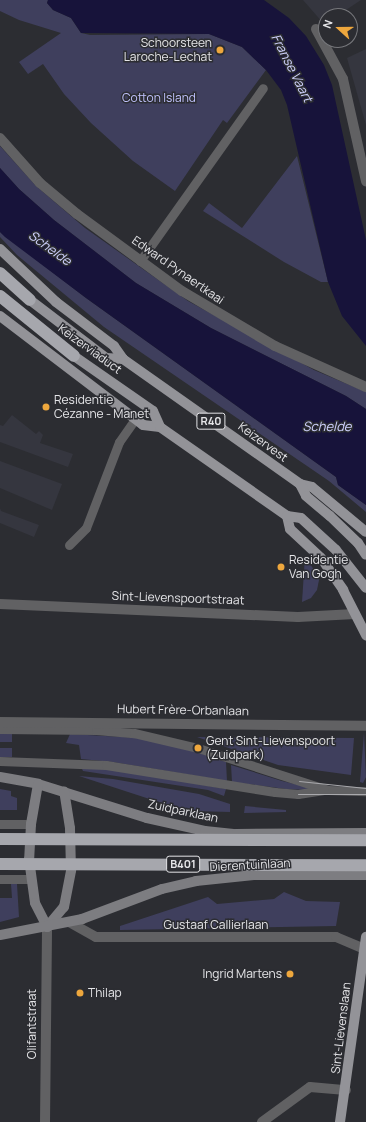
<!DOCTYPE html>
<html>
<head>
<meta charset="utf-8">
<style>
	body { margin:0 }
	#map { position:relative; width:366px; height:1122px; overflow:hidden; background:#2c2d32; font-family:Manrope,sans-serif }
	div>[style] { position:absolute }
	.built>* { inset:0; background:#35363f }
	.green>* { inset:0; background:#3f3f5d; transform-origin:0 0 }
	.water>* { inset:0; background:#17133a }
	.lane>* { height:9px; margin:-4.5px; padding:0 4.5px; transform-origin:4.5px; border-radius:4.5px; background:#616163 }
	.street>* { height:10px; margin:-5px; padding:0 5px; transform-origin:5px; border-radius:5px; background:#616163 }
	.secondary>* { height:10px; margin:-5px; padding:0 5px; transform-origin:5px; border-radius:5px; background:#7d7d81 }
	.primary>* { height:10px; margin:-5px; padding:0 5px; transform-origin:5px; border-radius:5px; background:#939398 }
	.highway>* { height:12px; margin:-6px; padding:0 6px; transform-origin:6px; border-radius:6px; background:#a6a7ad }
	.tram>* { height:1px; margin:-0.5px; padding:0 0.5px; transform-origin:0.5px; border-radius:0.5px; background:#a9a9ad }
	.highway-bridge>* { height:12px; margin:-6px; padding:0 6px; transform-origin:6px; border-radius:6px; background:#a6a7ad }
	.dots>* { width:11px; height:11px; translate:-50% -50%; box-sizing:border-box; border:2px solid #2c2d32; border-radius:50% }
	span { translate:-50% -50%; white-space:nowrap; text-align:center; line-height:1.15; -webkit-text-stroke:3px #2c2d32; paint-order:stroke }
	.shield-label span { padding:1px 3px; background:#2c2d32; border:1px solid; border-radius:3px; -webkit-text-stroke-width:0 }
	.shield-label { font-size:11px; color:#e5e5e8; font-weight:700 }
	.poi-label { font-size:12px; color:#e5e5e8 }
	.right { translate:-100% -50%; text-align:right }
	.left { translate:0 -50%; text-align:left }
	.park-label { font-size:12px; color:#c0c2fd }
	.street-label { font-size:12px; color:#e5e5e8 }
	.water-label { font-size:13px; color:#cfd1fe; font-style:italic }
	.north { position:absolute; left:318px; top:8px; width:40px; height:40px; box-sizing:border-box; background:#2c2d32; border:1px solid #76777b; border-radius:50%; rotate:291deg; font-size:11px; font-weight:700; line-height:16px; text-align:center; color:#e5e5e8 }
	.north::after { content:''; display:block; margin:auto; width:14px; height:18px; background:#eea73d; clip-path:polygon(50% 0,100% 100%,50% 72%,0 100%) }
</style>
</head>
<body>
<div id="map">
	<div class="built">
		<div style="clip-path:polygon(303px 0,361px 0,337px 16px,326px 16px,324px 24px)"></div>
		<div style="clip-path:polygon(366px 49px,366px 125px,347px 58px)"></div>
		<div style="clip-path:polygon(12px 415px,36px 434px,39px 431px,43px 435px,40px 443px,73px 454px,68px 467px,0 442px,0 425px,3px 426px)"></div>
		<div style="clip-path:polygon(0 461px,62px 484px,52px 510px,0 488px)"></div>
		<div style="clip-path:polygon(0 508px,1px 511px,39px 525px,34px 537px,0 523px)"></div>
	</div>
	<div class="green">
		<div style="clip-path:polygon(0 0,48px 0,47px 3px,53px 10px,71px 18px,81px 33px,90px 35px,209px 34px,242px 47px,266px 70px,227px 123px,223px 120px,175px 191px,133px 161px,91px 123px,64px 94px,43px 64px,28px 74px,19px 62px,61px 33px,19px 20px,0 11px)"></div>
		<div style="clip-path:polygon(0 146px,36px 186px,85px 228px,188px 301px,314px 370px,366px 392px,366px 409px,346px 396px,211px 328px,136px 283px,54px 220px,19px 189px,0 168px)"></div>
		<div style="clip-path:polygon(297px 156px,328px 282px,321px 282px,284px 262px,203px 211px,209px 203px,242px 228px)"></div>
		<div style="clip-path:polygon(0 232px,86px 298px,336px 477px,338px 485px,366px 505px,366px 512px,329px 481px,104px 327px,17px 255px,0 237px)"></div>
		<div style="clip-path:polygon(305px 557px,317px 574px,319px 580px,317px 590px,311px 598px,302px 602px)"></div>
		<div style="left:0;top:733px;width:12px;height:9px"></div>
		<div style="clip-path:polygon(364px 733px,366px 777px,363px 783px,360px 782px)"></div>
		<div style="clip-path:polygon(70px 734px,140px 738px,193px 751px,226px 762px,227px 781px,113px 762px,81px 759px,79px 745px,66px 743px)"></div>
		<div style="clip-path:polygon(197px 737px,354px 738px,351px 775px,278px 765px)"></div>
		<div style="left:0;top:748px;width:12px;height:9px"></div>
		<div style="clip-path:polygon(231px 765px,282px 781px,311px 788px,310px 790px,286px 789px,232px 782px)"></div>
		<div style="clip-path:polygon(81px 767px,117px 770px,226px 789px,224px 796px,208px 790px,83px 771px)"></div>
		<div style="clip-path:polygon(79px 776px,113px 779px,199px 794px,230px 804px,230px 812px,192px 811px,171px 806px)"></div>
		<div style="clip-path:polygon(0 789px,11px 791px,11px 796px,17px 798px,17px 810px,0 810px)"></div>
		<div style="clip-path:polygon(245px 806px,286px 810px,286px 812px,244px 813px)"></div>
		<div style="clip-path:polygon(11px 884px,17px 884px,19px 917px,0 922px,0 898px,12px 898px)"></div>
		<div style="clip-path:polygon(284px 892px,306px 901px,340px 902px,336px 926px,120px 930px,120px 926px,208px 897px,217px 904px,274px 899px)"></div>
	</div>
	<div class="water">
		<div style="clip-path:polygon(48px 0,264px 0,289px 18px,306px 36px,324px 65px,332px 85px,366px 240px,366px 346px,342px 316px,328px 282px,287px 105px,281px 90px,266px 70px,242px 47px,209px 34px,81px 33px,71px 18px,53px 10px,47px 3px)"></div>
		<div style="clip-path:polygon(0 168px,19px 189px,54px 220px,136px 283px,211px 328px,346px 396px,366px 409px,366px 505px,338px 485px,336px 477px,86px 298px,5px 237px,0 232px)"></div>
	</div>
	<div class="lane">
		<div style="left:140px;top:261px;width:212px;rotate:-54.6deg"></div>
		<div style="left:69px;top:545px;width:24px;rotate:-45deg"></div>
		<div style="left:86px;top:528px;width:92px;rotate:-69deg"></div>
		<div style="left:119px;top:442px;width:28px;rotate:-55deg"></div>
		<div style="left:0;top:729px;width:96px;rotate:0.6deg"></div>
		<div style="left:96px;top:730px;width:38px;rotate:5deg"></div>
		<div style="left:134px;top:733px;width:66px;rotate:13.2deg"></div>
		<div style="left:198px;top:748px;width:137px;rotate:17.9deg"></div>
		<div style="left:328px;top:790px;width:38px;rotate:2deg"></div>
		<div style="left:0;top:761px;width:106px;rotate:2.2deg"></div>
		<div style="left:106px;top:765px;width:171px;rotate:9.1deg"></div>
		<div style="left:275px;top:792px;width:23px;rotate:5deg"></div>
		<div style="left:298px;top:794px;width:26px;rotate:-9deg"></div>
		<div style="left:0;top:824px;width:31px"></div>
		<div style="left:0;top:879px;width:31px"></div>
	</div>
	<div class="street">
		<div style="left:316px;top:29px;width:57px;rotate:61.6deg"></div>
		<div style="left:343px;top:79px;width:105px;rotate:77.3deg"></div>
		<div style="left:0;top:138px;width:60px;rotate:48.4deg"></div>
		<div style="left:40px;top:183px;width:48px;rotate:40deg"></div>
		<div style="left:77px;top:214px;width:130px;rotate:36.3deg"></div>
		<div style="left:182px;top:291px;width:108px;rotate:30.6deg"></div>
		<div style="left:275px;top:346px;width:100px;rotate:24.3deg"></div>
		<div style="left:0;top:604px;width:298px;rotate:2.5deg"></div>
		<div style="left:298px;top:617px;width:57px;rotate:-3deg"></div>
		<div style="left:0;top:722px;width:366px;rotate:0.6deg"></div>
		<div style="left:69px;top:922px;width:31px;rotate:29deg"></div>
		<div style="left:96px;top:937px;width:240px"></div>
		<div style="left:336px;top:937px;width:30px;rotate:23deg"></div>
		<div style="left:45px;top:1122px;width:195px;rotate:-89.4deg"></div>
		<div style="left:262px;top:1122px;width:59px;rotate:-36.1deg"></div>
		<div style="left:310px;top:1087px;width:36px;rotate:5deg"></div>
	</div>
	<div class="secondary">
		<div style="left:0;top:777px;width:39px;rotate:10deg"></div>
		<div style="left:38px;top:784px;width:114px;rotate:17.3deg"></div>
		<div style="left:147px;top:818px;width:59px;rotate:12.6deg"></div>
		<div style="left:205px;top:831px;width:31px;rotate:6deg"></div>
		<div style="left:236px;top:834px;width:130px;rotate:-0.4deg"></div>
		<div style="left:38px;top:784px;width:41px;rotate:99.9deg"></div>
		<div style="left:31px;top:824px;width:35px;rotate:93deg"></div>
		<div style="left:29px;top:859px;width:44px;rotate:82.2deg"></div>
		<div style="left:35px;top:903px;width:27px;rotate:63deg"></div>
		<div style="left:47px;top:927px;width:26px;rotate:-50deg"></div>
		<div style="left:64px;top:907px;width:38px;rotate:-79deg"></div>
		<div style="left:71px;top:870px;width:42px;rotate:-91.4deg"></div>
		<div style="left:70px;top:828px;width:37px;rotate:-99deg"></div>
		<div style="left:0;top:935px;width:84px;rotate:-11deg"></div>
		<div style="left:82px;top:919px;width:85px;rotate:-20.6deg"></div>
		<div style="left:162px;top:889px;width:35px;rotate:-13deg"></div>
		<div style="left:196px;top:881px;width:58px;rotate:-5.9deg"></div>
		<div style="left:254px;top:875px;width:112px"></div>
	</div>
	<div class="primary">
		<div style="left:0;top:249px;width:77px;rotate:43.4deg"></div>
		<div style="left:56px;top:302px;width:73px;rotate:37.2deg"></div>
		<div style="left:114px;top:346px;width:16px;rotate:55deg"></div>
		<div style="left:123px;top:359px;width:217px;rotate:35.2deg"></div>
		<div style="left:300px;top:484px;width:12px;rotate:14deg"></div>
		<div style="left:312px;top:487px;width:70px;rotate:39.8deg"></div>
		<div style="left:30px;top:300px;width:96px;rotate:37.3deg"></div>
		<div style="left:106px;top:358px;width:17px;rotate:3deg"></div>
		<div style="left:0;top:316px;width:180px;rotate:37.3deg"></div>
		<div style="left:143px;top:425px;width:17px;rotate:7deg"></div>
		<div style="left:160px;top:427px;width:155px;rotate:35deg"></div>
		<div style="left:287px;top:516px;width:13px;rotate:77deg"></div>
		<div style="left:290px;top:529px;width:42px;rotate:43.1deg"></div>
		<div style="left:321px;top:558px;width:39px;rotate:55deg"></div>
		<div style="left:343px;top:590px;width:51px;rotate:62.9deg"></div>
		<div style="left:74px;top:356px;width:96px;rotate:34.8deg"></div>
		<div style="left:153px;top:411px;width:17px;rotate:66deg"></div>
		<div style="left:300px;top:484px;width:13px;rotate:63deg"></div>
		<div style="left:306px;top:496px;width:31px;rotate:40deg"></div>
		<div style="left:330px;top:516px;width:39px;rotate:44deg"></div>
		<div style="left:358px;top:543px;width:14px;rotate:56deg"></div>
		<div style="left:287px;top:516px;width:14px;rotate:8deg"></div>
		<div style="left:301px;top:518px;width:47px;rotate:42.4deg"></div>
		<div style="left:336px;top:550px;width:48px;rotate:51.7deg"></div>
		<div style="left:340px;top:1122px;width:187px;rotate:-82deg"></div>
	</div>
	<div class="highway">
		<div style="left:0;top:273px;width:40px;rotate:42deg"></div>
		<div style="left:0;top:296px;width:95px;rotate:39deg"></div>
	</div>
	<div class="tram">
		<div style="left:299px;top:781px;width:67px;rotate:6deg"></div>
		<div style="left:298px;top:794px;width:68px"></div>
	</div>
	<div class="highway-bridge">
		<div style="left:0;top:839px;width:366px;rotate:0.2deg"></div>
		<div style="left:0;top:864px;width:366px;rotate:0.2deg"></div>
	</div>
	<div class="dots">
		<div style="left:220px;top:50px;background:#eea73d"></div>
		<div style="left:46px;top:407px;background:#eea73d"></div>
		<div style="left:281px;top:567px;background:#eea73d"></div>
		<div style="left:198px;top:748px;background:#eea73d"></div>
		<div style="left:290px;top:974px;background:#eea73d"></div>
		<div style="left:80px;top:993px;background:#eea73d"></div>
	</div>
	<div class="shield-label">
		<span style="left:211px;top:421px">R40</span>
		<span style="left:183px;top:864px">B401</span>
	</div>
	<div class="poi-label">
		<span class="right" style="left:212px;top:50px">Schoorsteen<br>Laroche-Lechat</span>
		<span class="left" style="left:54px;top:407px">Residentie<br>Cézanne - Manet</span>
		<span class="left" style="left:289px;top:567px">Residentie<br>Van Gogh</span>
		<span class="left" style="left:206px;top:748px">Gent Sint-Lievenspoort<br>(Zuidpark)</span>
		<span class="right" style="left:282px;top:974px">Ingrid Martens</span>
		<span class="left" style="left:88px;top:993px">Thilap</span>
	</div>
	<div class="park-label">
		<span style="left:159px;top:98px">Cotton Island</span>
	</div>
	<div class="street-label">
		<span style="left:178px;top:270px;rotate:35deg">Edward Pynaertkaai</span>
		<span style="left:90px;top:349px;rotate:36deg">Keizerviaduct</span>
		<span style="left:263px;top:442px;rotate:36deg">Keizervest</span>
		<span style="left:178px;top:598px;rotate:2deg">Sint-Lievenspoortstraat</span>
		<span style="left:183px;top:710px;rotate:1deg">Hubert Frère-Orbanlaan</span>
		<span style="left:183px;top:811px;rotate:12deg">Zuidparklaan</span>
		<span style="left:250px;top:865px;rotate:-3deg">Dierentuinlaan</span>
		<span style="left:216px;top:925px">Gustaaf Callierlaan</span>
		<span style="left:32px;top:1024px;rotate:-90deg">Olifantstraat</span>
		<span style="left:341px;top:1028px;rotate:-83deg">Sint-Lievenslaan</span>
	</div>
	<div class="water-label">
		<span style="left:292px;top:68px;rotate:63deg">Franse Vaart</span>
		<span style="left:50px;top:248px;rotate:36deg">Schelde</span>
		<span style="left:327px;top:426px">Schelde</span>
	</div>
	<div class="north">N</div>
</div>
</body>
</html>
